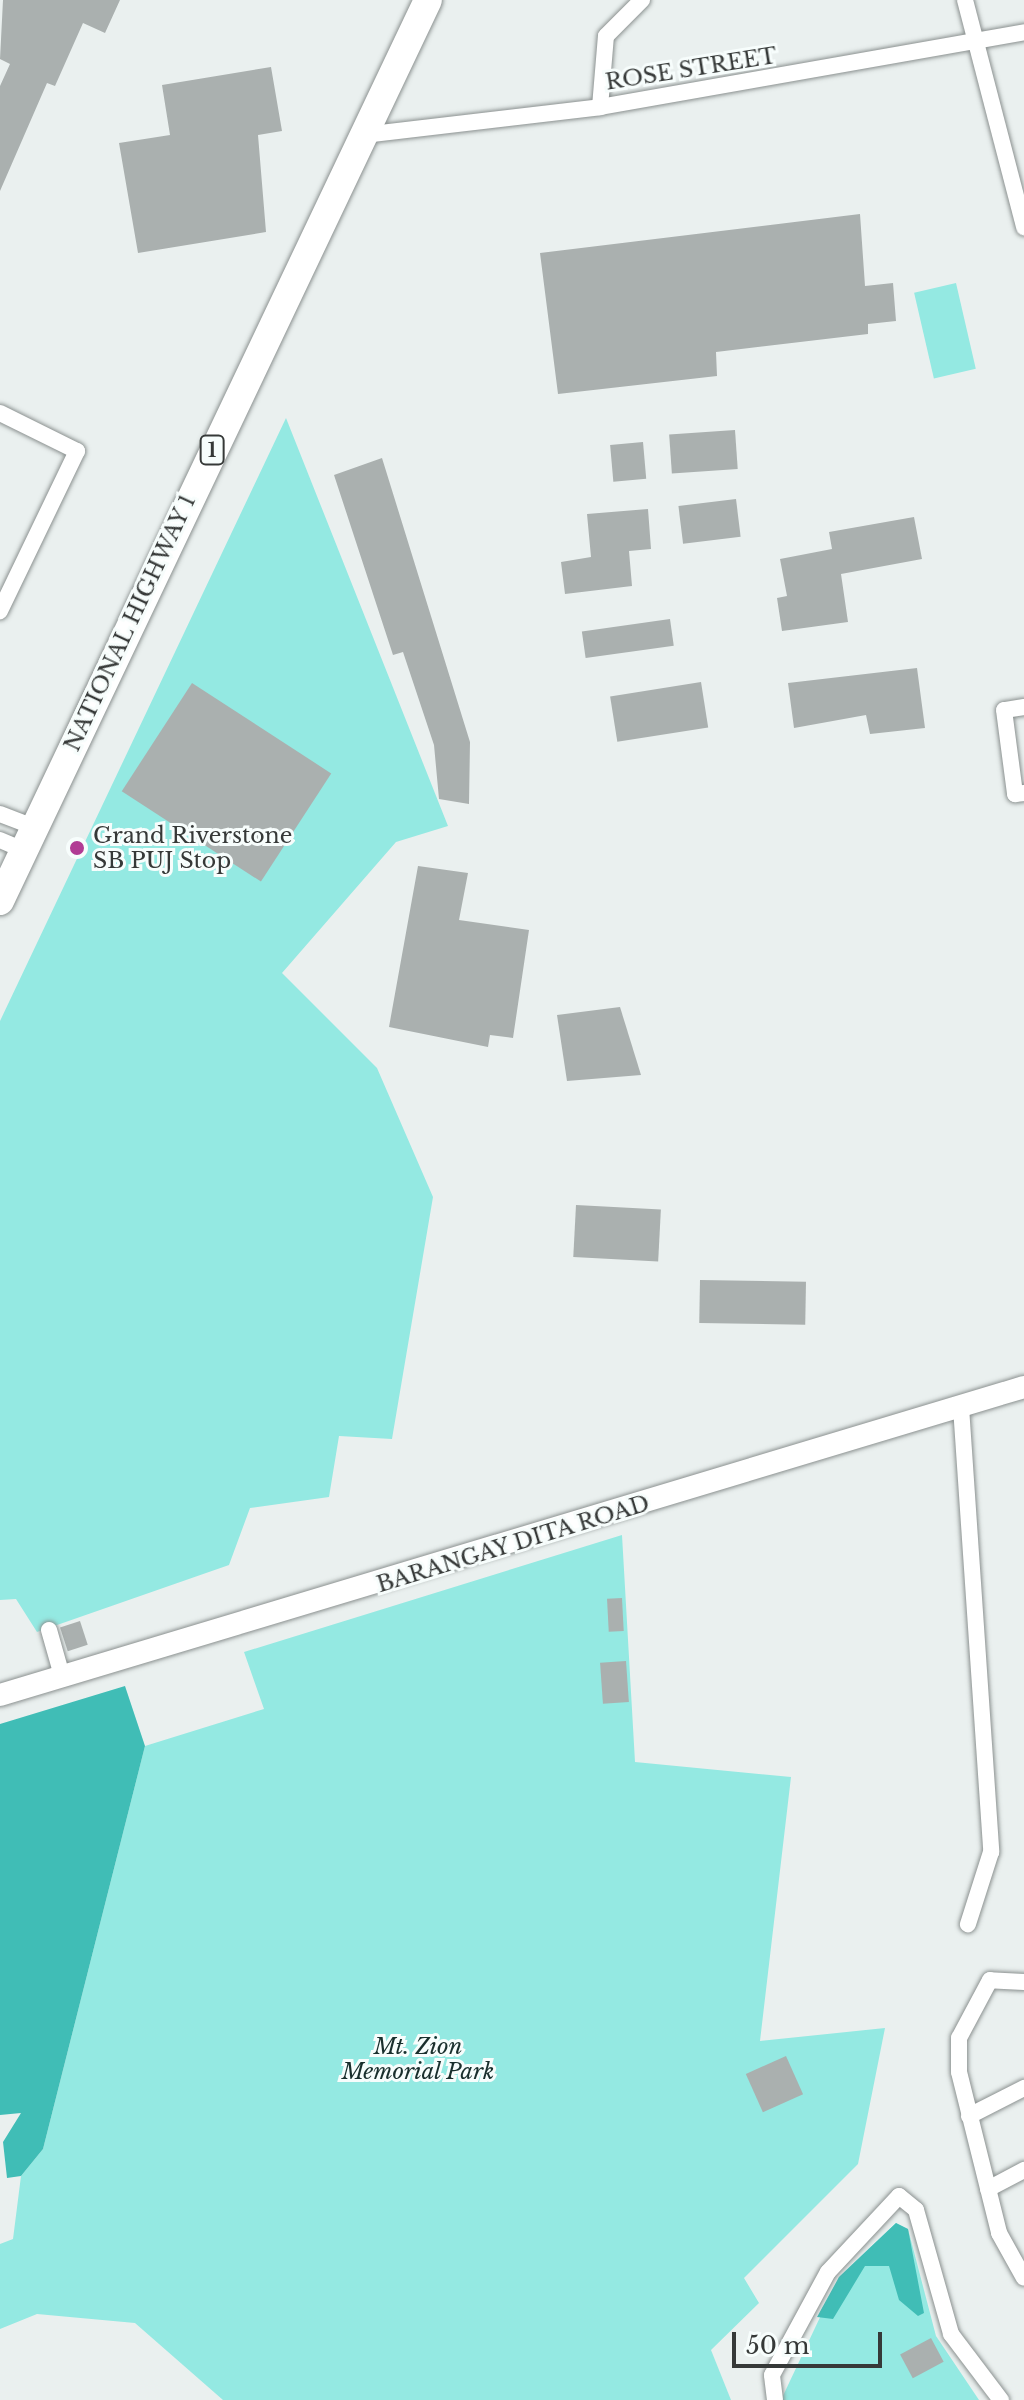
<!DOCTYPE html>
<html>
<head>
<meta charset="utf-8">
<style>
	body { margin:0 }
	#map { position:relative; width:1024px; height:2400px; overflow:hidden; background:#eaf0ef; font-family:"Libre Baskerville",serif }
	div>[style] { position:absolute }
	.green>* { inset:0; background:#94e9e2; transform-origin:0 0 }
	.forest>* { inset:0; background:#40bdb6 }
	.building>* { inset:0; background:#aab0af; transform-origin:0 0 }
	.roads { filter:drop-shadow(0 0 2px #8b9190) drop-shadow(0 0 2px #8b9190) }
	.street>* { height:16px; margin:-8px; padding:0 8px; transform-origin:8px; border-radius:8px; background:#fff }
	.secondary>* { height:22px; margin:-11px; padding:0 11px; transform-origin:11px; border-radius:11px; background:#fff }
	.highway>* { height:28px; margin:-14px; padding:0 14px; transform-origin:14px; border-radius:14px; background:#fff }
	.dots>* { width:22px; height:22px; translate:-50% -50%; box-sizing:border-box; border:4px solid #f7fdfc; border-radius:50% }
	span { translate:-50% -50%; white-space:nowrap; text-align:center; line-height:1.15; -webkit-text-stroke:6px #f7fdfc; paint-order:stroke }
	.shield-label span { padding:2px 6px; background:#f7fdfc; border:2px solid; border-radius:6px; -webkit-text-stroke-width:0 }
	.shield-label { font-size:20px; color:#363938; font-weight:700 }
	.street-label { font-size:22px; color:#363938 }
	.poi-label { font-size:22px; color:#363938 }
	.left { translate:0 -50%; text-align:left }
	.park-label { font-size:22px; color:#192f2d; font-style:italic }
	.scale { position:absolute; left:732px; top:2332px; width:150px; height:36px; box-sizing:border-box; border:4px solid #363938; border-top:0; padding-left:10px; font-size:24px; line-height:28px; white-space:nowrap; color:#363938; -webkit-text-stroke:6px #f7fdfc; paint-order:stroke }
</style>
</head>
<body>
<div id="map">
	<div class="green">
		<div style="left:956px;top:283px;width:88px;height:43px;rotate:77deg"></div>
		<div style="clip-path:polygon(286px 418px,448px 826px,396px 842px,282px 973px,377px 1068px,433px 1197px,392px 1439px,339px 1436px,329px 1497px,250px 1508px,229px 1565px,37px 1632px,16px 1599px,0 1600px,0 1021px)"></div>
		<div style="clip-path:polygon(622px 1535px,635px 1762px,791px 1777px,760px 2041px,885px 2028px,858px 2164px,744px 2278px,759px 2303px,711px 2350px,731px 2400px,223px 2400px,135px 2323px,37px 2314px,0 2329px,0 2244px,13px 2239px,21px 2176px,43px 2149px,145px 1746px,264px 1709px,244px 1652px)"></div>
		<div style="clip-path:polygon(896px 2223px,908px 2229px,936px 2336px,979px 2400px,781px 2400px,839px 2277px)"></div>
	</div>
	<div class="forest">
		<div style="clip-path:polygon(125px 1686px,145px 1746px,43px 2149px,21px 2176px,7px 2178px,3px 2142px,21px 2113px,0 2115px,0 1724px)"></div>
		<div style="clip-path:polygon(896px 2223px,908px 2229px,924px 2313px,918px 2316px,899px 2300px,889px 2266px,865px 2266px,833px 2319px,817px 2317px,839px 2277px)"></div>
	</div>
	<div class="building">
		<div style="clip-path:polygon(3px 0,120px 0,105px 33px,83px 23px,55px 86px,47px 83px,0 191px,0 86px,10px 64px,0 59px)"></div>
		<div style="clip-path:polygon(271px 67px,282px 131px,258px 135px,266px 232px,138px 253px,119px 143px,170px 135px,162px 85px)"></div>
		<div style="clip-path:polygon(860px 214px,865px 286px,893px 283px,896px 321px,868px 324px,868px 334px,716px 352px,717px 376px,558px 394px,540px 253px)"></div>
		<div style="left:735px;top:430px;width:39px;height:66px;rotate:86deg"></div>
		<div style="left:643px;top:442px;width:37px;height:33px;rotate:85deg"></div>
		<div style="clip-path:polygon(382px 458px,470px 742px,469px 804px,439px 799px,434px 745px,403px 652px,393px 655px,334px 475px)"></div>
		<div style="left:736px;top:499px;width:38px;height:58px;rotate:83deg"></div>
		<div style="clip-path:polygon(648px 509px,651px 549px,629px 551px,632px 586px,565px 594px,561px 562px,591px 557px,587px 514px)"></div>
		<div style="clip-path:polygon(914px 517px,922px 559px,841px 574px,848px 622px,782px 631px,777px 598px,787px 596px,780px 559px,832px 549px,829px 532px)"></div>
		<div style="left:670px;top:619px;width:27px;height:89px;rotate:82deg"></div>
		<div style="clip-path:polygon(917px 668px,925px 728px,870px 734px,866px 715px,794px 728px,788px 683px)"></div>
		<div style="left:701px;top:682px;width:46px;height:92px;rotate:81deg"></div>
		<div style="left:192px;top:683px;width:166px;height:129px;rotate:33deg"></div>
		<div style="clip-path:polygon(418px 866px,468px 873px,459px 920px,529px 930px,513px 1038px,490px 1035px,488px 1047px,389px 1027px)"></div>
		<div style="clip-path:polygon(620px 1007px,641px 1075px,567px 1081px,557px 1015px)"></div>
		<div style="left:576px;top:1205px;width:85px;height:52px;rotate:3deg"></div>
		<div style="left:700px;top:1280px;width:106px;height:43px;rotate:1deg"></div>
		<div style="left:622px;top:1598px;width:33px;height:15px;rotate:87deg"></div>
		<div style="left:80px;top:1621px;width:25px;height:21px;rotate:72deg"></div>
		<div style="left:626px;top:1661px;width:41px;height:26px;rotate:86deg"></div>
		<div style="left:786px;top:2056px;width:42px;height:44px;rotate:66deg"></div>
		<div style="left:931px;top:2338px;width:27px;height:35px;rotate:62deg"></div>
	</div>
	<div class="roads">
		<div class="street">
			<div style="left:965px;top:0;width:235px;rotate:75.4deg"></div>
			<div style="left:600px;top:107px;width:71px;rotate:-85.2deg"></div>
			<div style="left:606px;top:36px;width:51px;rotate:-45deg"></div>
			<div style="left:363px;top:135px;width:239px;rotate:-6.7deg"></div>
			<div style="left:600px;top:107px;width:431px;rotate:-10deg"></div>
			<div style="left:0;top:413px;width:86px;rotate:26.3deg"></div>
			<div style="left:77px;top:451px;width:178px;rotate:115.7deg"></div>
			<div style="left:1024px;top:707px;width:20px;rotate:171deg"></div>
			<div style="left:1004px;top:710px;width:85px;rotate:82.5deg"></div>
			<div style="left:1015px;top:794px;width:9px;rotate:-6deg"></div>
			<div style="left:0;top:814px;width:36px;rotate:21deg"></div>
			<div style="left:0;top:840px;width:25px;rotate:23deg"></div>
			<div style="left:961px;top:1407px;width:446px;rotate:86.1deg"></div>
			<div style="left:991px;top:1852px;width:76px;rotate:107.7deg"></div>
			<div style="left:49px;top:1630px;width:48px;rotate:74.2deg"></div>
			<div style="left:1024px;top:1982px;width:34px;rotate:-177deg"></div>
			<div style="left:990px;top:1980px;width:66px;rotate:118.1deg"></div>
			<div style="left:959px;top:2038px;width:34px;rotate:90deg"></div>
			<div style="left:959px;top:2072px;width:166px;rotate:76deg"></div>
			<div style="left:999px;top:2233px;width:51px;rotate:60.9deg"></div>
			<div style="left:969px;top:2116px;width:62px;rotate:-27deg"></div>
			<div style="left:988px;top:2189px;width:41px;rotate:-27.8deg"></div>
			<div style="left:775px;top:2400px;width:25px;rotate:-97deg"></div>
			<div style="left:772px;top:2375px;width:117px;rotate:-61.5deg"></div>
			<div style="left:828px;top:2272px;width:104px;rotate:-46.9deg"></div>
			<div style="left:899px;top:2196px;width:22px;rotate:39deg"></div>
			<div style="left:916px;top:2210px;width:129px;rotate:74.2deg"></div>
			<div style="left:951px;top:2334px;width:83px;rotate:52.9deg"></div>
		</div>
		<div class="secondary">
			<div style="left:0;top:1695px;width:1069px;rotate:-16.74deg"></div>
		</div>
		<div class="highway">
			<div style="left:0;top:901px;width:997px;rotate:-64.59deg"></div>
		</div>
	</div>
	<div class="dots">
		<div style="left:77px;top:848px;background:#b13c94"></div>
	</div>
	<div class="shield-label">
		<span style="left:212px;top:450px">1</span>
	</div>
	<div class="street-label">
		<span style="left:691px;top:69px;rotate:-9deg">ROSE STREET</span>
		<span style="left:130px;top:623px;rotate:-65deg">NATIONAL HIGHWAY 1</span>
		<span style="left:513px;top:1544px;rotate:-17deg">BARANGAY DITA ROAD</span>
	</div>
	<div class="poi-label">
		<span class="left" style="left:93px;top:848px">Grand Riverstone<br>SB PUJ Stop</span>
	</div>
	<div class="park-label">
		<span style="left:418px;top:2059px">Mt. Zion<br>Memorial Park</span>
	</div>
	<div class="scale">50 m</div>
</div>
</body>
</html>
